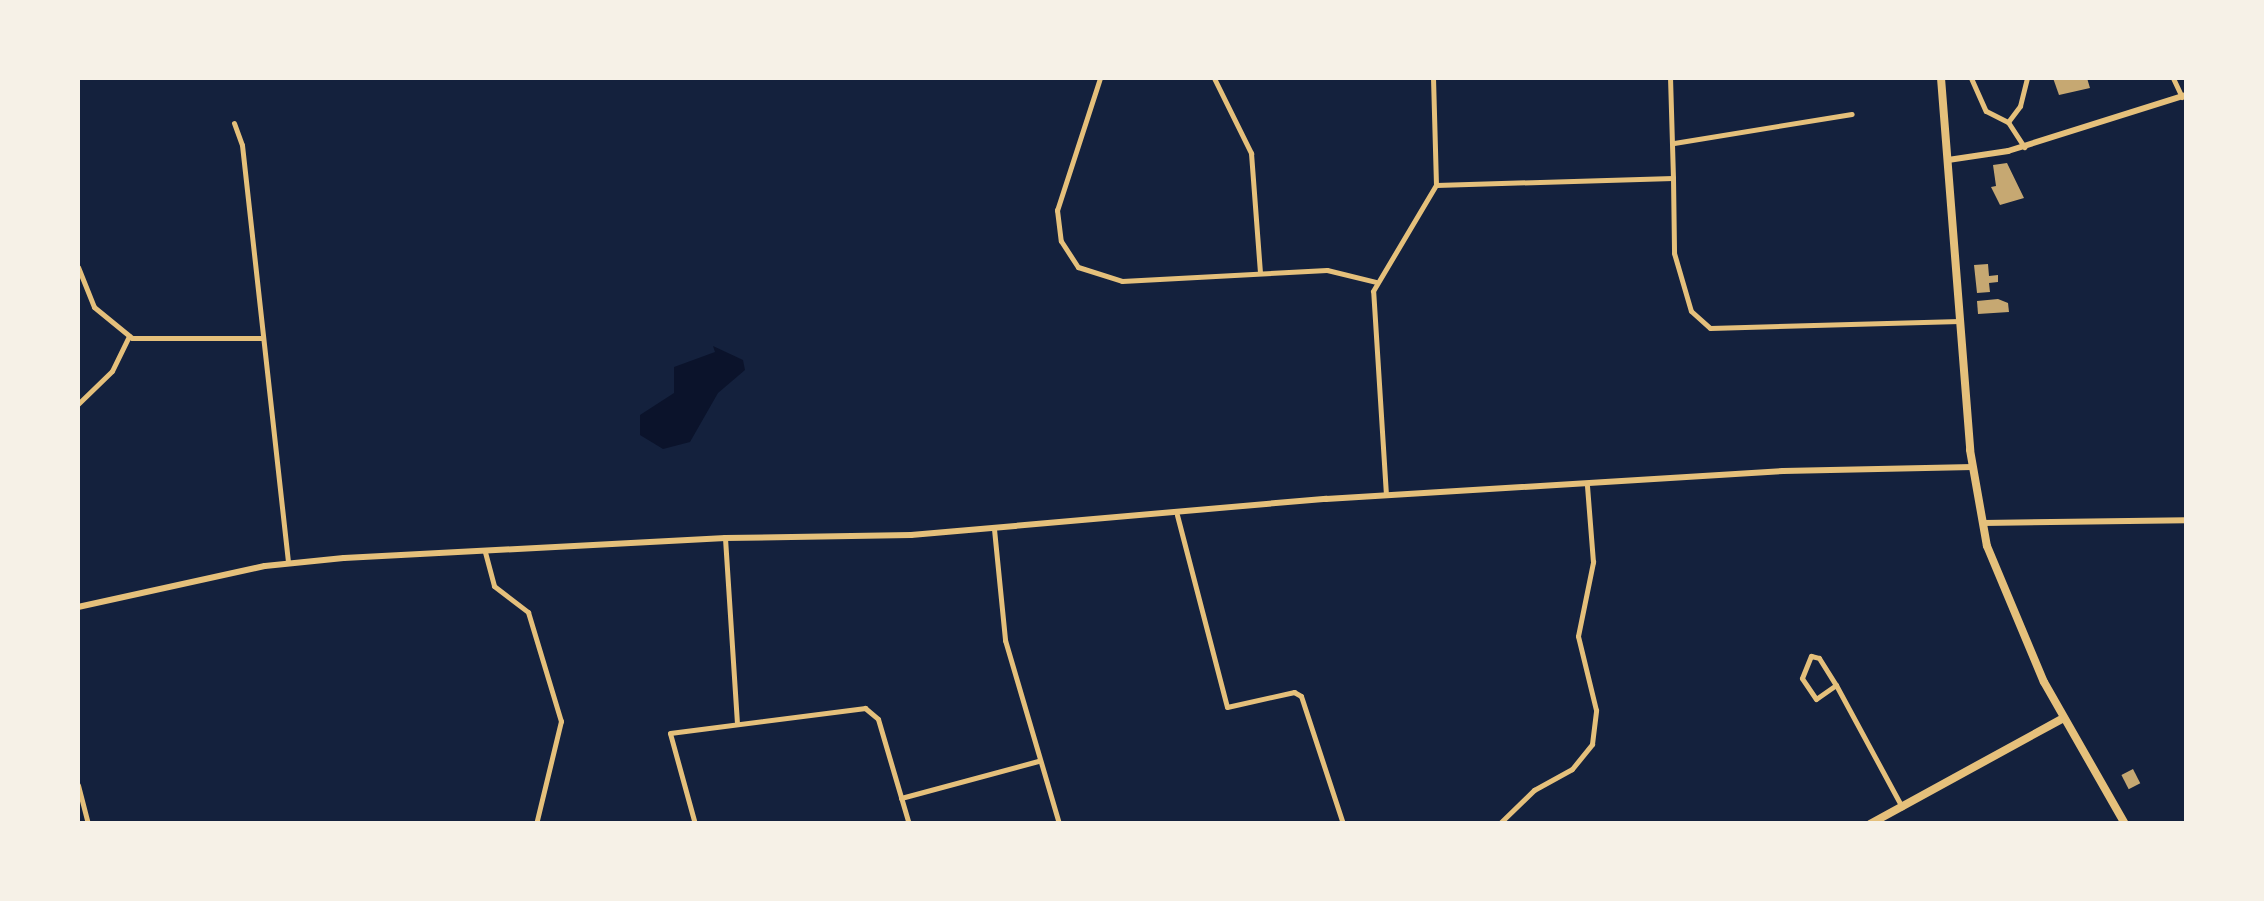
<!DOCTYPE html>
<html>
<head>
<meta charset="utf-8">
<style>
	body { margin:0 }
	#map { position:relative; width:2264px; height:901px; overflow:hidden; background:#14213d; font-family:"Work Sans",sans-serif }
	div>[style] { position:absolute }
	.water>* { inset:0; background:#0b132b }
	.building>* { inset:0; background:#c6a872; transform-origin:0 0 }
	.minor>* { height:5px; margin:-2.5px; padding:0 2.5px; transform-origin:2.5px; border-radius:2.5px; background:#e5c07b }
	.tertiary>* { height:6px; margin:-3px; padding:0 3px; transform-origin:3px; border-radius:3px; background:#e5c07b }
	.primary>* { height:8px; margin:-4px; padding:0 4px; transform-origin:4px; border-radius:4px; background:#e5c07b }
	span { translate:-50% -50%; white-space:nowrap; text-align:center; line-height:1.15; -webkit-text-stroke:8px #f6f1e7; paint-order:stroke }
	.frame { position:absolute; inset:0; border:80px solid #f6f1e7; pointer-events:none }
</style>
</head>
<body>
<div id="map">
	<div class="water">
		<div style="clip-path:polygon(713px 346px,743px 360px,745px 370px,718px 393px,690px 442px,663px 449px,640px 435px,640px 415px,674px 393px,674px 367px,715px 352px)"></div>
	</div>
	<div class="building">
		<div style="clip-path:polygon(2053px 78px,2087px 78px,2090px 88px,2059px 95px)"></div>
		<div style="clip-path:polygon(2007px 163px,2024px 198px,2000px 205px,1991px 187px,1996px 186px,1993px 165px)"></div>
		<div style="clip-path:polygon(1988px 264px,1989px 276px,1998px 275px,1998px 282px,1989px 283px,1990px 292px,1977px 293px,1974px 265px)"></div>
		<div style="clip-path:polygon(1998px 299px,2008px 303px,2009px 312px,1978px 314px,1977px 301px)"></div>
		<div style="left:2133px;top:769px;width:16px;height:13px;rotate:63deg"></div>
	</div>
	<div class="minor">
		<div style="left:1100px;top:78px;width:139px;rotate:108deg"></div>
		<div style="left:1057px;top:210px;width:31px;rotate:83deg"></div>
		<div style="left:1061px;top:241px;width:31px;rotate:57deg"></div>
		<div style="left:1078px;top:267px;width:46px;rotate:17.7deg"></div>
		<div style="left:1122px;top:281px;width:205px;rotate:-3.1deg"></div>
		<div style="left:1327px;top:270px;width:50px;rotate:13.8deg"></div>
		<div style="left:1214px;top:78px;width:84px;rotate:63.7deg"></div>
		<div style="left:1251px;top:153px;width:119px;rotate:85.7deg"></div>
		<div style="left:1971px;top:78px;width:36px;rotate:66deg"></div>
		<div style="left:1986px;top:111px;width:25px;rotate:27deg"></div>
		<div style="left:2008px;top:122px;width:20px;rotate:-53deg"></div>
		<div style="left:2020px;top:106px;width:29px;rotate:-76deg"></div>
		<div style="left:2173px;top:78px;width:21px;rotate:65deg"></div>
		<div style="left:2008px;top:122px;width:30px;rotate:57deg"></div>
		<div style="left:234px;top:123px;width:23px;rotate:70deg"></div>
		<div style="left:242px;top:145px;width:420px;rotate:83.7deg"></div>
		<div style="left:1674px;top:143px;width:180px;rotate:-9.3deg"></div>
		<div style="left:1673px;top:178px;width:75px;rotate:89.2deg"></div>
		<div style="left:1674px;top:253px;width:60px;rotate:73.7deg"></div>
		<div style="left:1691px;top:311px;width:25px;rotate:42deg"></div>
		<div style="left:1710px;top:328px;width:250px;rotate:-1.6deg"></div>
		<div style="left:1436px;top:185px;width:237px;rotate:-1.7deg"></div>
		<div style="left:1673px;top:178px;width:100px;rotate:-91.7deg"></div>
		<div style="left:78px;top:267px;width:43px;rotate:68.2deg"></div>
		<div style="left:94px;top:307px;width:49px;rotate:39.2deg"></div>
		<div style="left:132px;top:338px;width:130px"></div>
		<div style="left:78px;top:404px;width:47px;rotate:-44.1deg"></div>
		<div style="left:112px;top:371px;width:39px;rotate:-64deg"></div>
		<div style="left:1386px;top:495px;width:204px;rotate:-93.6deg"></div>
		<div style="left:1373px;top:291px;width:123px;rotate:-59.3deg"></div>
		<div style="left:1436px;top:185px;width:107px;rotate:-91.6deg"></div>
		<div style="left:1177px;top:515px;width:198px;rotate:75.4deg"></div>
		<div style="left:1227px;top:707px;width:69px;rotate:-12.6deg"></div>
		<div style="left:1294px;top:692px;width:8px;rotate:30deg"></div>
		<div style="left:1301px;top:696px;width:135px;rotate:71.8deg"></div>
		<div style="left:994px;top:529px;width:112px;rotate:84.3deg"></div>
		<div style="left:1005px;top:640px;width:192px;rotate:73.6deg"></div>
		<div style="left:725px;top:538px;width:184px;rotate:86.3deg"></div>
		<div style="left:485px;top:552px;width:35px;rotate:75deg"></div>
		<div style="left:494px;top:586px;width:43px;rotate:37.4deg"></div>
		<div style="left:528px;top:612px;width:114px;rotate:73.2deg"></div>
		<div style="left:561px;top:721px;width:106px;rotate:103.6deg"></div>
		<div style="left:1811px;top:656px;width:8px;rotate:14deg"></div>
		<div style="left:1819px;top:658px;width:32px;rotate:58deg"></div>
		<div style="left:1836px;top:685px;width:24px;rotate:145deg"></div>
		<div style="left:1816px;top:699px;width:25px;rotate:-124deg"></div>
		<div style="left:1802px;top:678px;width:24px;rotate:-68deg"></div>
		<div style="left:1836px;top:685px;width:139px;rotate:61.6deg"></div>
		<div style="left:78px;top:785px;width:40px;rotate:75.6deg"></div>
		<div style="left:901px;top:798px;width:142px;rotate:-15.1deg"></div>
		<div style="left:395px;top:824px;width:33px"></div>
		<div style="left:695px;top:824px;width:94px;rotate:-105.4deg"></div>
		<div style="left:670px;top:733px;width:197px;rotate:-7.3deg"></div>
		<div style="left:865px;top:708px;width:17px;rotate:40deg"></div>
		<div style="left:878px;top:719px;width:109px;rotate:73.6deg"></div>
		<div style="left:1499px;top:824px;width:49px;rotate:-44.2deg"></div>
		<div style="left:1534px;top:790px;width:43px;rotate:-28.9deg"></div>
		<div style="left:1572px;top:769px;width:32px;rotate:-51deg"></div>
		<div style="left:1592px;top:744px;width:34px;rotate:-83deg"></div>
		<div style="left:1596px;top:710px;width:76px;rotate:-103.7deg"></div>
		<div style="left:1578px;top:636px;width:76px;rotate:-78.5deg"></div>
		<div style="left:1593px;top:562px;width:77px;rotate:-94.5deg"></div>
	</div>
	<div class="tertiary">
		<div style="left:1948px;top:160px;width:61px;rotate:-8.5deg"></div>
		<div style="left:2008px;top:151px;width:187px;rotate:-17.5deg"></div>
		<div style="left:1983px;top:523px;width:203px;rotate:-0.8deg"></div>
		<div style="left:78px;top:607px;width:191px;rotate:-12.4deg"></div>
		<div style="left:265px;top:566px;width:79px;rotate:-5.8deg"></div>
		<div style="left:344px;top:558px;width:382px;rotate:-3deg"></div>
		<div style="left:725px;top:538px;width:186px;rotate:-0.9deg"></div>
		<div style="left:911px;top:535px;width:417px;rotate:-5deg"></div>
		<div style="left:1326px;top:499px;width:458px;rotate:-3.5deg"></div>
		<div style="left:1783px;top:471px;width:190px;rotate:-1.2deg"></div>
	</div>
	<div class="primary">
		<div style="left:1941px;top:78px;width:373px;rotate:85.5deg"></div>
		<div style="left:1970px;top:450px;width:97px;rotate:80deg"></div>
		<div style="left:1987px;top:546px;width:147px;rotate:67.3deg"></div>
		<div style="left:2044px;top:682px;width:163px;rotate:60.3deg"></div>
		<div style="left:1870px;top:824px;width:221px;rotate:-28.7deg"></div>
	</div>
	<div class="frame"></div>
</div>
</body>
</html>
